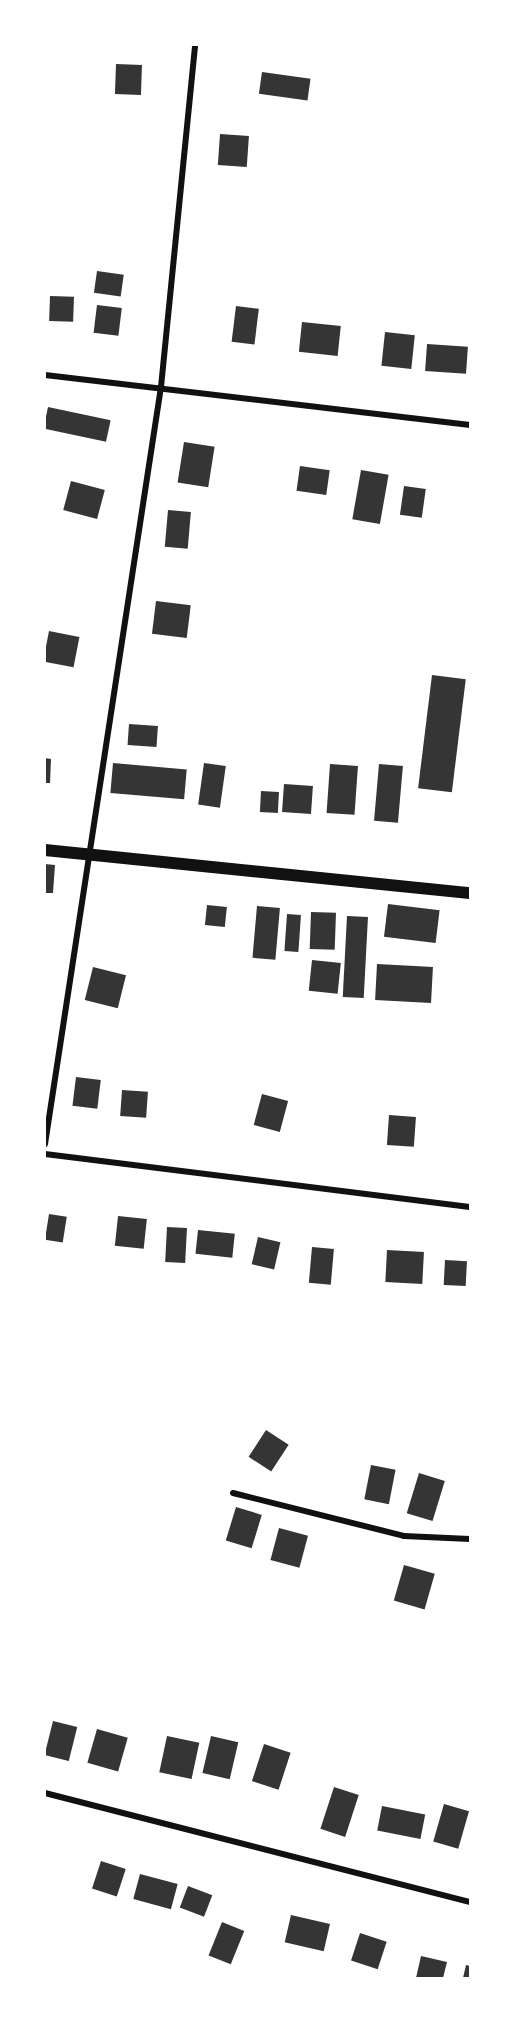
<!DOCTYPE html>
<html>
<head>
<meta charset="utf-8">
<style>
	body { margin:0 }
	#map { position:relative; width:515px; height:2023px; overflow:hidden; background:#fff; font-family:Mulish,sans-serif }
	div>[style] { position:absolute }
	.building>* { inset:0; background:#353535; transform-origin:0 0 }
	.minor>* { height:6px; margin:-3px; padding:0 3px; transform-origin:3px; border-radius:3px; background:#111 }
	.secondary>* { height:12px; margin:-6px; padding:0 6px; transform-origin:6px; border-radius:6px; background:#111 }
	span { translate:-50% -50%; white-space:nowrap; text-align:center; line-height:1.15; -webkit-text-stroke:5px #fff; paint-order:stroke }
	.frame { position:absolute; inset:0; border:46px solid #fff; pointer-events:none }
</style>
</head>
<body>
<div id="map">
	<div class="building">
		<div style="left:116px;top:64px;width:26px;height:30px;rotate:2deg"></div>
		<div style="left:262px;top:72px;width:49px;height:22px;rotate:8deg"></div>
		<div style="left:220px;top:134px;width:29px;height:31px;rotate:4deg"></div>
		<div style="left:97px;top:271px;width:27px;height:22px;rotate:8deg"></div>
		<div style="left:50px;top:296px;width:24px;height:25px;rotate:2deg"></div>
		<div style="left:97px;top:305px;width:25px;height:28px;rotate:7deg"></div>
		<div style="left:236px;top:306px;width:23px;height:36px;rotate:7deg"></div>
		<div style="left:302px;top:322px;width:39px;height:30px;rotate:6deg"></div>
		<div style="left:385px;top:332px;width:30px;height:34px;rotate:6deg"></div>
		<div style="left:427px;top:344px;width:41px;height:27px;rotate:4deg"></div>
		<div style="left:48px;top:407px;width:64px;height:22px;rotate:12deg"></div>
		<div style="left:184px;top:442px;width:31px;height:41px;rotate:9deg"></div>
		<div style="left:300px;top:466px;width:30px;height:25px;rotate:8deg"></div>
		<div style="left:361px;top:470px;width:28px;height:50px;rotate:10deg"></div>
		<div style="left:71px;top:481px;width:35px;height:30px;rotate:15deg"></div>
		<div style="left:404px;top:486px;width:22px;height:29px;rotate:8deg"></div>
		<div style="left:168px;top:510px;width:23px;height:37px;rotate:5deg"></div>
		<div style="left:156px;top:601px;width:35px;height:33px;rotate:7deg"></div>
		<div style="left:49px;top:631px;width:31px;height:31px;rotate:11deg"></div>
		<div style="left:432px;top:675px;width:34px;height:114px;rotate:7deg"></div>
		<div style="left:129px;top:724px;width:29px;height:21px;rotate:4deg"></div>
		<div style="clip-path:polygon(45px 758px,51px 759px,50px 783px,45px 783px)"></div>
		<div style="left:113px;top:763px;width:74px;height:30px;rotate:5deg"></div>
		<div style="left:204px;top:763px;width:22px;height:42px;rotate:8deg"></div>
		<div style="left:330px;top:764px;width:28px;height:49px;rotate:4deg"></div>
		<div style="left:379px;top:764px;width:24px;height:57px;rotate:5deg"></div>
		<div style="left:284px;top:784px;width:29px;height:28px;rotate:4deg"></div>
		<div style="left:261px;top:791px;width:18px;height:21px;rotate:3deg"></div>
		<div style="clip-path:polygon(45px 864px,55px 865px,53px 893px,45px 893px)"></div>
		<div style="left:388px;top:904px;width:52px;height:33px;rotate:7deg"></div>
		<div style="left:207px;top:905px;width:20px;height:20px;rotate:6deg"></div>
		<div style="left:257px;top:906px;width:23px;height:52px;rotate:5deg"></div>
		<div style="left:311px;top:912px;width:25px;height:37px;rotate:2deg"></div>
		<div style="left:287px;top:914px;width:14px;height:37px;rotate:4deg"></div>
		<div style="left:347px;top:916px;width:21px;height:81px;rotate:3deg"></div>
		<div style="left:312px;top:960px;width:29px;height:31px;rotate:6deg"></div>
		<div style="left:377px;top:964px;width:56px;height:36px;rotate:3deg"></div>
		<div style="left:93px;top:967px;width:34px;height:34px;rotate:14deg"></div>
		<div style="left:76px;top:1077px;width:25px;height:29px;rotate:7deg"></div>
		<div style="left:122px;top:1090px;width:26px;height:26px;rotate:4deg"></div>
		<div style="left:262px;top:1094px;width:27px;height:32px;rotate:15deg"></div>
		<div style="left:389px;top:1115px;width:27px;height:30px;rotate:4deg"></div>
		<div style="left:49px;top:1214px;width:18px;height:26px;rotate:9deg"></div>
		<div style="left:118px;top:1216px;width:29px;height:30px;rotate:6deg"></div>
		<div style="left:167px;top:1227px;width:20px;height:35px;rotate:3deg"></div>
		<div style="left:198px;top:1230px;width:37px;height:24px;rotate:6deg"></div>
		<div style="left:258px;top:1237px;width:23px;height:28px;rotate:13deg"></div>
		<div style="left:312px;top:1247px;width:22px;height:36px;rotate:5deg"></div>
		<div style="left:387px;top:1250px;width:37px;height:32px;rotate:3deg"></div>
		<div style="left:445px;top:1260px;width:22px;height:25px;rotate:3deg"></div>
		<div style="left:266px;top:1430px;width:27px;height:32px;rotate:33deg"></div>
		<div style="left:371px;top:1465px;width:25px;height:35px;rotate:11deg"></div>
		<div style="left:419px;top:1473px;width:27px;height:42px;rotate:17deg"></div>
		<div style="left:236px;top:1507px;width:27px;height:35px;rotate:17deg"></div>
		<div style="left:279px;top:1528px;width:30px;height:33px;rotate:15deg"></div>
		<div style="left:404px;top:1565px;width:32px;height:37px;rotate:16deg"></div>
		<div style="left:53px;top:1721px;width:25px;height:35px;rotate:14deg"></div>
		<div style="left:97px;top:1729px;width:32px;height:35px;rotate:16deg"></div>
		<div style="left:167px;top:1736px;width:33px;height:37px;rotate:12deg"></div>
		<div style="left:211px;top:1736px;width:28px;height:38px;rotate:13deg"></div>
		<div style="left:264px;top:1744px;width:28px;height:39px;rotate:18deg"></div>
		<div style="left:334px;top:1787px;width:26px;height:44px;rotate:18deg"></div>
		<div style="left:444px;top:1804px;width:26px;height:39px;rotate:16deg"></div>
		<div style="left:382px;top:1806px;width:44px;height:25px;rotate:11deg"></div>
		<div style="left:101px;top:1861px;width:26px;height:29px;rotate:18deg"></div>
		<div style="left:140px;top:1874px;width:39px;height:26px;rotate:15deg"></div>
		<div style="left:188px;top:1886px;width:26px;height:23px;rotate:21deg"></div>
		<div style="left:291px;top:1915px;width:40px;height:28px;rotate:13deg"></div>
		<div style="left:222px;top:1922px;width:24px;height:36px;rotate:22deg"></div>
		<div style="left:360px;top:1933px;width:28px;height:29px;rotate:18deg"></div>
		<div style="clip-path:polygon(421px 1956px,447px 1962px,443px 1978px,416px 1978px)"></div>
		<div style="clip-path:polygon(466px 1965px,470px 1966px,470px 1978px,463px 1978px)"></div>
	</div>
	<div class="minor">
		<div style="left:45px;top:375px;width:428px;rotate:6.7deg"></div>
		<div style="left:45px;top:1144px;width:766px;rotate:-81.29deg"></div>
		<div style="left:161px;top:387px;width:344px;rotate:-84.3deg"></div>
		<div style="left:45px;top:1154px;width:428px;rotate:7.1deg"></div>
		<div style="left:233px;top:1493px;width:176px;rotate:14.1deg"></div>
		<div style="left:404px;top:1536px;width:66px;rotate:2.6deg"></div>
		<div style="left:45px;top:1793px;width:439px;rotate:14.4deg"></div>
	</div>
	<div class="secondary">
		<div style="left:45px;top:850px;width:427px;rotate:5.8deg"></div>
	</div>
	<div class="frame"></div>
</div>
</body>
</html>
